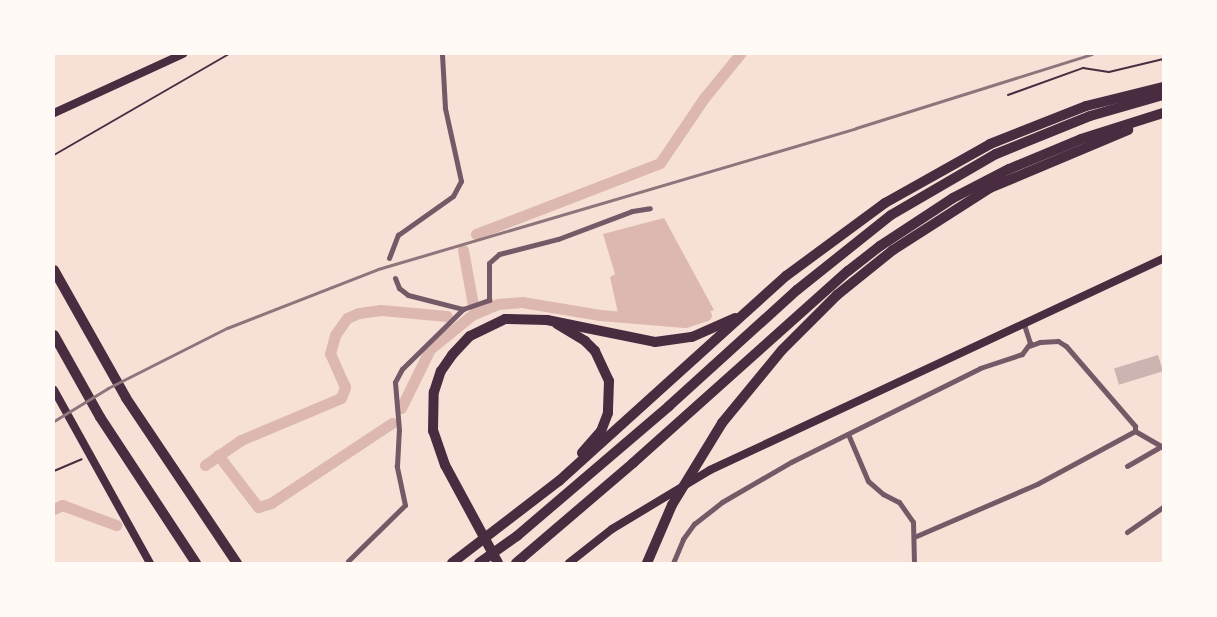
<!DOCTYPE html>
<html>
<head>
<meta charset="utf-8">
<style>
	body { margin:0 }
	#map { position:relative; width:1217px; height:617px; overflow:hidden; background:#f7e1d7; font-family:"Source Sans 3",sans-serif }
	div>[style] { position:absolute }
	.water>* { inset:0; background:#dcb8b0 }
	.canal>* { height:11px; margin:-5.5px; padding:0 5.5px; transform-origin:5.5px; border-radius:5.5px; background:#dcb8b0 }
	.building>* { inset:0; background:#ccb4b1; transform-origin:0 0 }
	.path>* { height:2px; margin:-1px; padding:0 1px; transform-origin:1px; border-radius:1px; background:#4a2c40 }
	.minor>* { height:5px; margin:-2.5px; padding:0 2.5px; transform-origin:2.5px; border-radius:2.5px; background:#755966 }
	.secondary>* { height:8px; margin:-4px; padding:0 4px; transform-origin:4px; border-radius:4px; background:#4a2c40 }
	.motorway>* { height:10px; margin:-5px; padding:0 5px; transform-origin:5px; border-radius:5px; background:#4a2c40 }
	.rail>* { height:3px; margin:-1.5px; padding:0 1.5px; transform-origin:1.5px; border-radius:1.5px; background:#8f747c }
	span { translate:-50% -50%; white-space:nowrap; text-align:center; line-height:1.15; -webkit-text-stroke:4px #fffaf5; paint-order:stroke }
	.frame { position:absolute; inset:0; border:55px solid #fffaf5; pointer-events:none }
</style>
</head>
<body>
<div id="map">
	<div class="water">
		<div style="clip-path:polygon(664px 218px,714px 310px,684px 321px,618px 313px,610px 277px,615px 274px,603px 234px)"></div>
	</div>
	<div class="canal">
		<div style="left:476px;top:234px;width:197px;rotate:-21.1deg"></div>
		<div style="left:660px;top:163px;width:78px;rotate:-55.9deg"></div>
		<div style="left:704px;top:98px;width:57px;rotate:-50.7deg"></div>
		<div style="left:463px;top:250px;width:56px;rotate:79.7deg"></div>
		<div style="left:401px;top:408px;width:66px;rotate:-63.8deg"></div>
		<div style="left:430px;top:349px;width:54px;rotate:-39deg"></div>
		<div style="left:472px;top:315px;width:28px;rotate:-23deg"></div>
		<div style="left:498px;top:304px;width:24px;rotate:-5deg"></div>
		<div style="left:522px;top:302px;width:79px;rotate:9.5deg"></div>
		<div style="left:600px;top:315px;width:85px;rotate:4.7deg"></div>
		<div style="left:685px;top:322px;width:22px;rotate:-18deg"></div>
		<div style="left:218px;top:455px;width:66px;rotate:52.4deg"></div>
		<div style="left:258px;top:507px;width:14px;rotate:-17deg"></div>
		<div style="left:271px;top:503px;width:145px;rotate:-33.5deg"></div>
		<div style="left:205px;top:465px;width:44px;rotate:-34.8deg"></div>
		<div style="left:241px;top:440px;width:108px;rotate:-22.8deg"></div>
		<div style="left:341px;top:398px;width:12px;rotate:-70deg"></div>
		<div style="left:345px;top:387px;width:36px;rotate:-114deg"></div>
		<div style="left:330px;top:354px;width:20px;rotate:-75deg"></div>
		<div style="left:335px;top:335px;width:21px;rotate:-55deg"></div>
		<div style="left:347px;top:318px;width:13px;rotate:-23deg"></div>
		<div style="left:359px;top:313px;width:22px;rotate:-8deg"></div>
		<div style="left:381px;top:310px;width:66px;rotate:5.2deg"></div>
		<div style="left:54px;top:509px;width:9px;rotate:-27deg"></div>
		<div style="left:62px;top:505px;width:58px;rotate:20.3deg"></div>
	</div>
	<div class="building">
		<div style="left:1158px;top:355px;width:17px;height:46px;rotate:73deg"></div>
	</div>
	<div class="path">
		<div style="left:1008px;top:95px;width:80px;rotate:-19.8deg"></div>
		<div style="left:1083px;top:68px;width:26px;rotate:9deg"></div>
		<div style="left:1109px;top:72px;width:56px;rotate:-13.5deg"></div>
		<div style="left:54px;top:155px;width:202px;rotate:-30deg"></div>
		<div style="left:54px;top:471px;width:30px;rotate:-23deg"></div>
	</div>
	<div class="minor">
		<div style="left:389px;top:258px;width:25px;rotate:-69deg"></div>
		<div style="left:398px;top:235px;width:67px;rotate:-35.3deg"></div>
		<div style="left:453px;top:196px;width:17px;rotate:-62deg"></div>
		<div style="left:461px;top:181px;width:75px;rotate:-102.4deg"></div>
		<div style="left:445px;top:108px;width:54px;rotate:-93.2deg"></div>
		<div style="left:395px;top:278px;width:11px;rotate:68deg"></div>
		<div style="left:399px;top:288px;width:11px;rotate:38deg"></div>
		<div style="left:408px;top:295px;width:57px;rotate:14.3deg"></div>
		<div style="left:1029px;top:346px;width:12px;rotate:-20deg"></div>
		<div style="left:1040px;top:342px;width:18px;rotate:-3deg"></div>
		<div style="left:1058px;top:341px;width:9px;rotate:32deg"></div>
		<div style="left:1066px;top:346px;width:106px;rotate:49.2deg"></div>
		<div style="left:1135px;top:426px;width:5px;rotate:90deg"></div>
		<div style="left:1135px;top:431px;width:32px;rotate:30deg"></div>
		<div style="left:848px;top:434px;width:51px;rotate:66.9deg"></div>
		<div style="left:868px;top:481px;width:20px;rotate:41deg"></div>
		<div style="left:883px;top:494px;width:18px;rotate:27deg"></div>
		<div style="left:899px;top:502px;width:24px;rotate:55deg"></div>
		<div style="left:913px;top:522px;width:41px;rotate:88.6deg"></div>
		<div style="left:1127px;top:466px;width:39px;rotate:-30deg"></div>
		<div style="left:1127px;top:532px;width:44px;rotate:-34.8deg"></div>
		<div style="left:914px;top:537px;width:134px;rotate:-23.3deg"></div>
		<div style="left:1037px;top:484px;width:111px;rotate:-28.4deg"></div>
		<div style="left:348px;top:561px;width:80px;rotate:-44.5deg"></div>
		<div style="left:405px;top:505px;width:40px;rotate:-102deg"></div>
		<div style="left:397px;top:466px;width:36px;rotate:-87deg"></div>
		<div style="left:399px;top:430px;width:48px;rotate:-94.8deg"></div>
		<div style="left:395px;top:382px;width:15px;rotate:-62deg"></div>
		<div style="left:402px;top:369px;width:86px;rotate:-44.5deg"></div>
		<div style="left:463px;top:309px;width:28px;rotate:-19deg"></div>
		<div style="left:489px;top:300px;width:37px;rotate:-90deg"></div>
		<div style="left:489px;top:263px;width:13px;rotate:-42deg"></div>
		<div style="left:499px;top:254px;width:61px;rotate:-14.3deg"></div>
		<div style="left:558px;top:239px;width:79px;rotate:-20.7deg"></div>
		<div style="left:632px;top:211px;width:18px;rotate:-9deg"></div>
		<div style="left:673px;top:563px;width:26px;rotate:-67deg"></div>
		<div style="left:683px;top:539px;width:19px;rotate:-54deg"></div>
		<div style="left:694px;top:524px;width:36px;rotate:-38deg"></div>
		<div style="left:722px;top:502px;width:80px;rotate:-30.1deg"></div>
		<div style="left:791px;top:462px;width:211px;rotate:-26.4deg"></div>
		<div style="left:980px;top:368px;width:44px;rotate:-18.4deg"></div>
		<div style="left:1022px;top:354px;width:14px;rotate:-54deg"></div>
		<div style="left:1030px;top:343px;width:20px;rotate:-108deg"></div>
	</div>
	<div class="secondary">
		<div style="left:54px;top:113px;width:142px;rotate:-24.6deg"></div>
		<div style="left:54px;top:390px;width:198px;rotate:61deg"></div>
		<div style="left:569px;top:563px;width:55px;rotate:-38.3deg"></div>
		<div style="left:612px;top:529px;width:114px;rotate:-31deg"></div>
		<div style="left:710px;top:470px;width:500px;rotate:-25deg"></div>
	</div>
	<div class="motorway">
		<div style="left:54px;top:270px;width:147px;rotate:60.6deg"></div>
		<div style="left:126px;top:398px;width:199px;rotate:56.1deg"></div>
		<div style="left:557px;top:324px;width:33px;rotate:31deg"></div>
		<div style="left:585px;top:341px;width:14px;rotate:45deg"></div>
		<div style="left:595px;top:351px;width:33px;rotate:65deg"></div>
		<div style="left:609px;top:381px;width:32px;rotate:92deg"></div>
		<div style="left:608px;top:413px;width:19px;rotate:111deg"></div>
		<div style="left:601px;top:431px;width:29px;rotate:131deg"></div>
		<div style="left:54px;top:335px;width:94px;rotate:60.7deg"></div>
		<div style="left:100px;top:417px;width:175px;rotate:56.7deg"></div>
		<div style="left:452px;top:563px;width:135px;rotate:-37.5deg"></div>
		<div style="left:559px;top:481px;width:306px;rotate:-42.1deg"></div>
		<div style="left:786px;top:276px;width:123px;rotate:-36.4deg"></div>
		<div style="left:885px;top:203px;width:120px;rotate:-29.3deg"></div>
		<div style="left:990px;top:144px;width:103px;rotate:-21.6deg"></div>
		<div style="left:1086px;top:106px;width:79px;rotate:-13.9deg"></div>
		<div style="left:479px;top:563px;width:47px;rotate:-35.4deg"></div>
		<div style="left:517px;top:536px;width:200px;rotate:-40.5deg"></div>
		<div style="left:669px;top:406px;width:173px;rotate:-42.2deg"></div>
		<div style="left:797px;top:290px;width:120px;rotate:-38.6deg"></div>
		<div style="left:891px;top:215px;width:121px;rotate:-30.2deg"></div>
		<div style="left:996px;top:154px;width:101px;rotate:-22deg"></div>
		<div style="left:1090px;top:116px;width:76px;rotate:-16deg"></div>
		<div style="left:498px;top:563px;width:111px;rotate:-118.4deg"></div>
		<div style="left:445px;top:465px;width:36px;rotate:-109deg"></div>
		<div style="left:433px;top:431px;width:39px;rotate:-89deg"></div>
		<div style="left:434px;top:392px;width:22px;rotate:-72deg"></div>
		<div style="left:441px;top:371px;width:19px;rotate:-55deg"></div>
		<div style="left:452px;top:355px;width:26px;rotate:-47deg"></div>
		<div style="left:470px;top:336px;width:39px;rotate:-26deg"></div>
		<div style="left:505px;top:319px;width:42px;rotate:1.4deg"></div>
		<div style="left:547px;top:320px;width:110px;rotate:11.5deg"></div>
		<div style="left:655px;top:342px;width:37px;rotate:-8deg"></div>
		<div style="left:692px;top:337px;width:47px;rotate:-23.8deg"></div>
		<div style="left:516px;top:563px;width:154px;rotate:-40.5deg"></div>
		<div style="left:633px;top:463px;width:288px;rotate:-41.8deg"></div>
		<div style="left:848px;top:271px;width:41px;rotate:-38deg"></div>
		<div style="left:880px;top:246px;width:87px;rotate:-33.3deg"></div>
		<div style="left:953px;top:198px;width:63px;rotate:-27.4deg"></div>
		<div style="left:1009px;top:169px;width:78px;rotate:-22.6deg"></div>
		<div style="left:1081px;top:139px;width:86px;rotate:-17.6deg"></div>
		<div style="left:647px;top:563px;width:63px;rotate:-66.7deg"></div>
		<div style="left:672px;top:505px;width:96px;rotate:-58.6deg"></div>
		<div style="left:722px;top:423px;width:94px;rotate:-50.6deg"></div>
		<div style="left:782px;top:350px;width:78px;rotate:-45deg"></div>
		<div style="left:837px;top:295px;width:72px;rotate:-38.8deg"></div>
		<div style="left:893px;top:250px;width:115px;rotate:-32.6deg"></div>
		<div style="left:990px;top:188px;width:150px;rotate:-22.8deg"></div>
	</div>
	<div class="rail">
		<div style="left:54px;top:421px;width:63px;rotate:-31.4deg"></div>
		<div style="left:108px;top:388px;width:133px;rotate:-26.8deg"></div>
		<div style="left:227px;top:328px;width:162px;rotate:-21.3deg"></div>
		<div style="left:378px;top:269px;width:498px;rotate:-16.4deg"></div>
		<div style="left:856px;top:128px;width:247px;rotate:-17.4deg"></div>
	</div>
	<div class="frame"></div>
</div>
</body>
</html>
